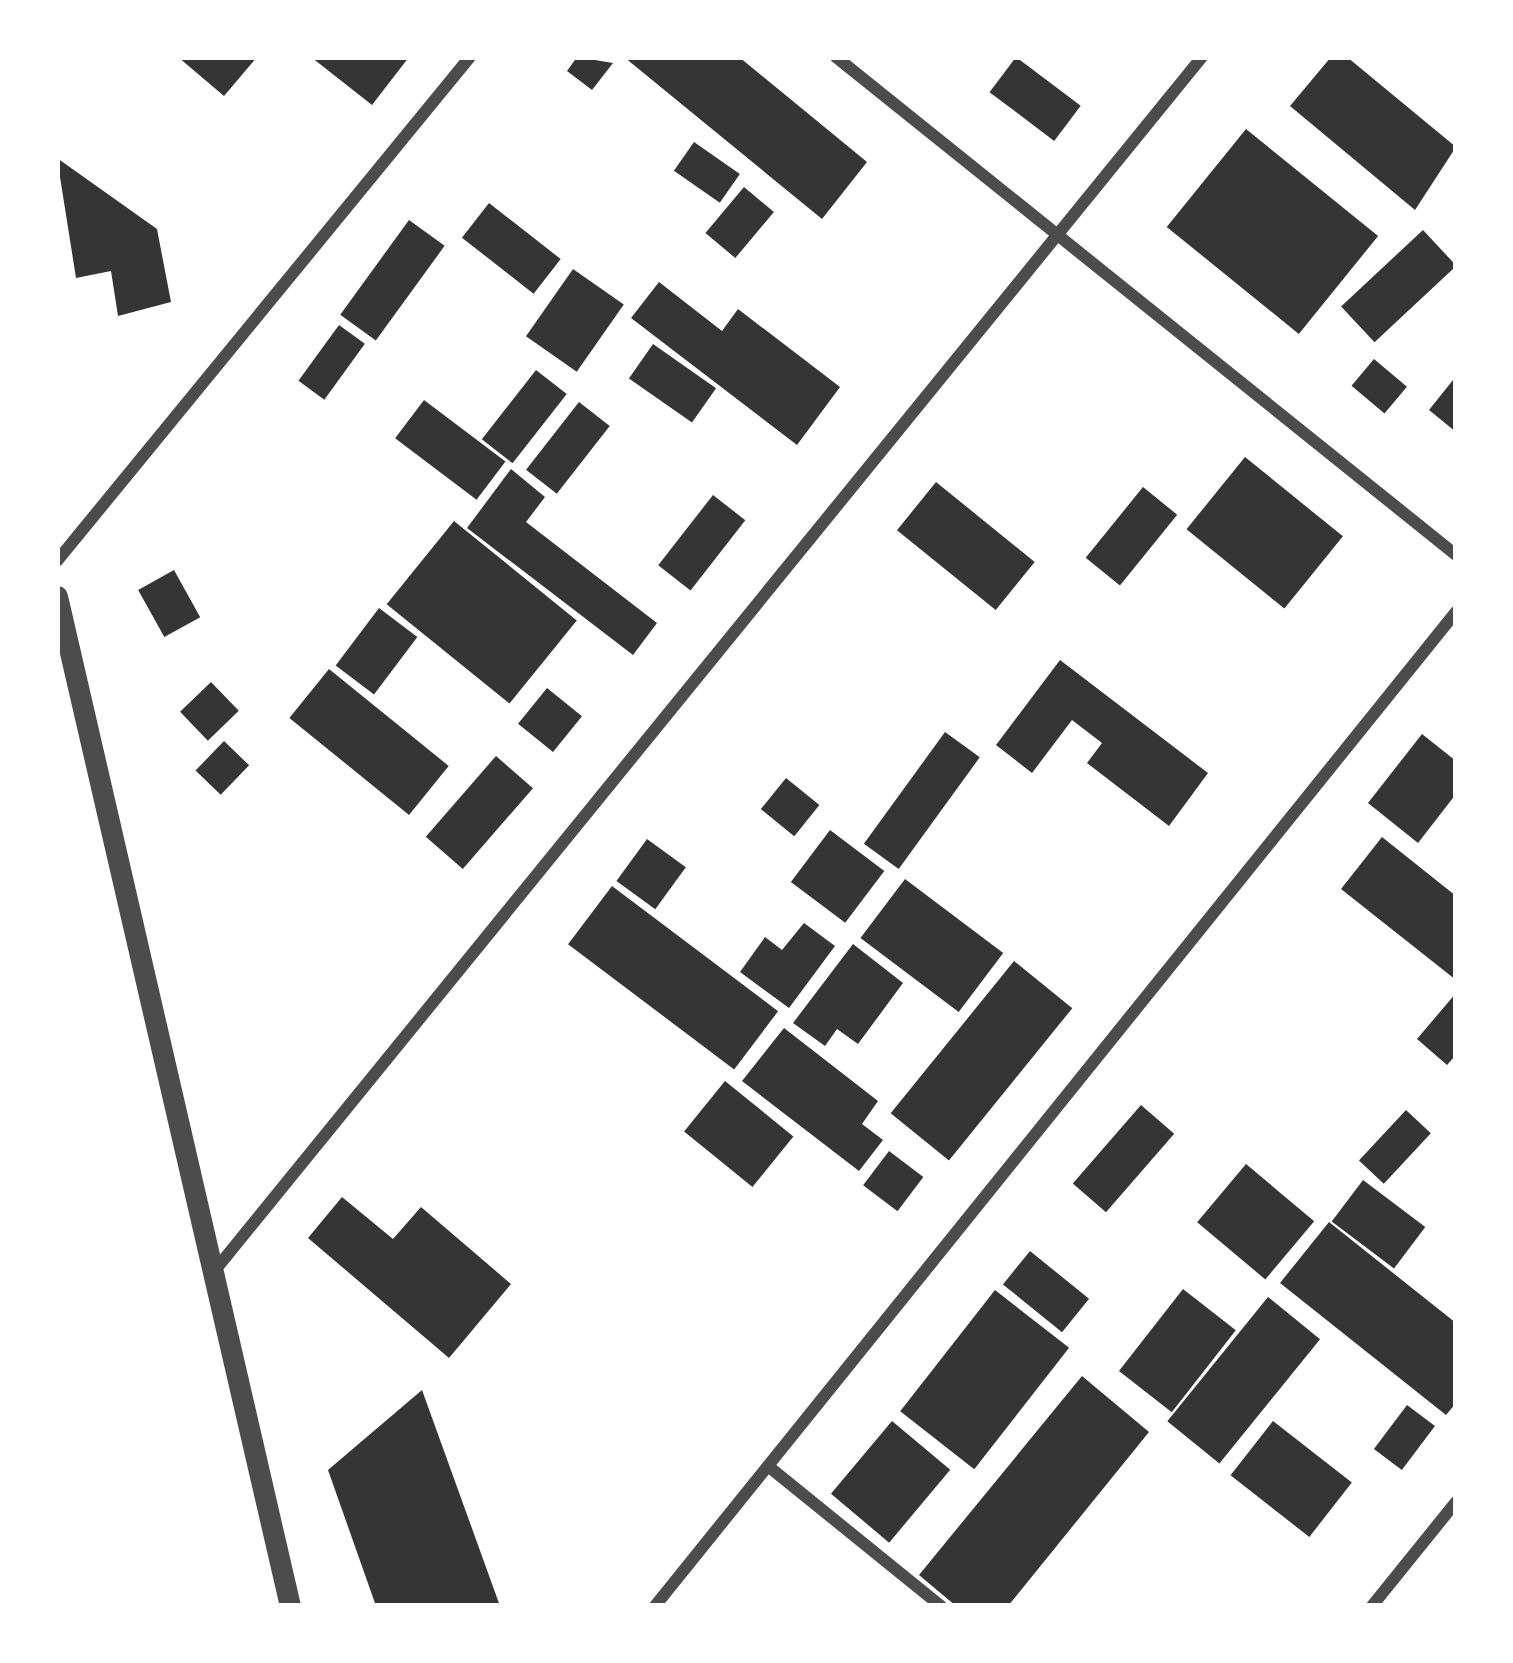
<!DOCTYPE html>
<html>
<head>
<meta charset="utf-8">
<style>
	body { margin:0 }
	#map { position:relative; width:1513px; height:1663px; overflow:hidden; background:#fff; font-family:"Libre Baskerville",serif }
	div>[style] { position:absolute }
	.building>* { inset:0; background:#353535; transform-origin:0 0 }
	.minor>* { height:12px; margin:-6px; padding:0 6px; transform-origin:6px; border-radius:6px; background:#4c4c4c }
	.tertiary>* { height:21px; margin:-10.5px; padding:0 10.5px; transform-origin:10.5px; border-radius:10.5px; background:#4c4c4c }
	span { translate:-50% -50%; white-space:nowrap; text-align:center; line-height:1.15; -webkit-text-stroke:12px #fff; paint-order:stroke }
	.frame { position:absolute; inset:0; border:60px solid #fff; pointer-events:none }
</style>
</head>
<body>
<div id="map">
	<div class="building">
		<div style="clip-path:polygon(178px 57px,257px 57px,224px 96px)"></div>
		<div style="clip-path:polygon(311px 57px,409px 57px,372px 105px)"></div>
		<div style="clip-path:polygon(577px 57px,613px 63px,592px 90px,567px 71px)"></div>
		<div style="clip-path:polygon(624px 57px,739px 57px,867px 162px,822px 219px)"></div>
		<div style="left:1016px;top:57px;width:81px;height:44px;rotate:37deg"></div>
		<div style="clip-path:polygon(1331px 57px,1347px 57px,1456px 147px,1415px 210px,1290px 106px)"></div>
		<div style="left:1246px;top:129px;width:170px;height:126px;rotate:39deg"></div>
		<div style="left:694px;top:142px;width:56px;height:35px;rotate:35deg"></div>
		<div style="clip-path:polygon(57px 158px,157px 229px,171px 302px,118px 316px,111px 271px,76px 278px)"></div>
		<div style="left:744px;top:187px;width:39px;height:60px;rotate:40deg"></div>
		<div style="left:489px;top:203px;width:91px;height:44px;rotate:38deg"></div>
		<div style="left:409px;top:220px;width:44px;height:117px;rotate:36deg"></div>
		<div style="left:1423px;top:230px;width:49px;height:112px;rotate:47deg"></div>
		<div style="left:573px;top:269px;width:62px;height:82px;rotate:35deg"></div>
		<div style="clip-path:polygon(659px 282px,722px 331px,738px 309px,840px 387px,797px 445px,631px 318px)"></div>
		<div style="left:339px;top:325px;width:32px;height:69px;rotate:36deg"></div>
		<div style="left:653px;top:344px;width:77px;height:42px;rotate:35deg"></div>
		<div style="left:1374px;top:359px;width:43px;height:35px;rotate:40deg"></div>
		<div style="left:536px;top:370px;width:39px;height:88px;rotate:38deg"></div>
		<div style="clip-path:polygon(1453px 380px,1456px 382px,1456px 432px,1429px 410px)"></div>
		<div style="left:424px;top:400px;width:102px;height:48px;rotate:37deg"></div>
		<div style="left:579px;top:402px;width:39px;height:86px;rotate:38deg"></div>
		<div style="left:1245px;top:457px;width:126px;height:93px;rotate:39deg"></div>
		<div style="clip-path:polygon(511px 469px,545px 497px,526px 522px,657px 623px,633px 655px,467px 528px)"></div>
		<div style="left:936px;top:482px;width:127px;height:62px;rotate:39deg"></div>
		<div style="left:1143px;top:487px;width:44px;height:91px;rotate:39deg"></div>
		<div style="left:713px;top:495px;width:41px;height:89px;rotate:38deg"></div>
		<div style="left:454px;top:521px;width:158px;height:107px;rotate:39deg"></div>
		<div style="left:174px;top:570px;width:54px;height:41px;rotate:61deg"></div>
		<div style="left:379px;top:608px;width:48px;height:72px;rotate:37deg"></div>
		<div style="clip-path:polygon(1060px 660px,1208px 773px,1169px 826px,1087px 763px,1102px 743px,1072px 720px,1032px 773px,996px 745px)"></div>
		<div style="left:329px;top:669px;width:154px;height:63px;rotate:39deg"></div>
		<div style="left:211px;top:682px;width:40px;height:43px;rotate:46deg"></div>
		<div style="left:547px;top:688px;width:45px;height:46px;rotate:39deg"></div>
		<div style="left:945px;top:732px;width:43px;height:138px;rotate:36deg"></div>
		<div style="clip-path:polygon(1422px 734px,1456px 761px,1456px 794px,1418px 843px,1368px 803px)"></div>
		<div style="left:224px;top:741px;width:35px;height:41px;rotate:44deg"></div>
		<div style="left:496px;top:756px;width:49px;height:107px;rotate:41deg"></div>
		<div style="left:786px;top:778px;width:43px;height:40px;rotate:39deg"></div>
		<div style="left:830px;top:830px;width:68px;height:65px;rotate:37deg"></div>
		<div style="clip-path:polygon(1382px 837px,1456px 896px,1456px 980px,1341px 889px)"></div>
		<div style="left:647px;top:839px;width:48px;height:52px;rotate:36deg"></div>
		<div style="left:905px;top:879px;width:123px;height:74px;rotate:37deg"></div>
		<div style="left:612px;top:886px;width:208px;height:73px;rotate:37deg"></div>
		<div style="clip-path:polygon(804px 923px,835px 946px,789px 1008px,740px 972px,765px 937px,782px 950px)"></div>
		<div style="clip-path:polygon(853px 944px,903px 983px,858px 1044px,837px 1029px,825px 1046px,793px 1023px)"></div>
		<div style="left:1014px;top:961px;width:75px;height:196px;rotate:39deg"></div>
		<div style="clip-path:polygon(1456px 993px,1456px 1055px,1447px 1065px,1417px 1039px)"></div>
		<div style="clip-path:polygon(784px 1028px,878px 1101px,862px 1124px,883px 1140px,859px 1171px,742px 1081px)"></div>
		<div style="left:725px;top:1081px;width:88px;height:65px;rotate:39deg"></div>
		<div style="left:1141px;top:1105px;width:44px;height:104px;rotate:41deg"></div>
		<div style="left:1406px;top:1110px;width:34px;height:69px;rotate:43deg"></div>
		<div style="left:889px;top:1151px;width:43px;height:43px;rotate:37deg"></div>
		<div style="left:1246px;top:1164px;width:89px;height:76px;rotate:40deg"></div>
		<div style="left:1363px;top:1180px;width:78px;height:52px;rotate:37deg"></div>
		<div style="clip-path:polygon(342px 1197px,393px 1239px,421px 1207px,511px 1284px,449px 1358px,308px 1238px)"></div>
		<div style="clip-path:polygon(1329px 1222px,1456px 1323px,1456px 1403px,1446px 1415px,1280px 1283px)"></div>
		<div style="left:1030px;top:1251px;width:76px;height:43px;rotate:39deg"></div>
		<div style="left:1183px;top:1289px;width:67px;height:104px;rotate:38deg"></div>
		<div style="left:995px;top:1290px;width:94px;height:154px;rotate:38deg"></div>
		<div style="left:1268px;top:1297px;width:67px;height:160px;rotate:39deg"></div>
		<div style="clip-path:polygon(1082px 1376px,1149px 1432px,1008px 1606px,956px 1606px,919px 1575px)"></div>
		<div style="clip-path:polygon(422px 1390px,500px 1606px,376px 1606px,328px 1470px)"></div>
		<div style="left:1407px;top:1405px;width:35px;height:55px;rotate:37deg"></div>
		<div style="left:892px;top:1421px;width:76px;height:95px;rotate:40deg"></div>
		<div style="left:1273px;top:1421px;width:100px;height:69px;rotate:38deg"></div>
	</div>
	<div class="minor">
		<div style="left:836px;top:57px;width:795px;rotate:38.77deg"></div>
		<div style="left:57px;top:561px;width:652px;rotate:-50.67deg"></div>
		<div style="left:216px;top:1269px;width:1562px;rotate:-50.87deg"></div>
		<div style="left:768px;top:1466px;width:223px;rotate:39deg"></div>
		<div style="left:655px;top:1606px;width:1277px;rotate:-51.14deg"></div>
		<div style="left:1372px;top:1606px;width:134px;rotate:-51.1deg"></div>
	</div>
	<div class="tertiary">
		<div style="left:57px;top:596px;width:1037px;rotate:77.01deg"></div>
	</div>
	<div class="frame"></div>
</div>
</body>
</html>
